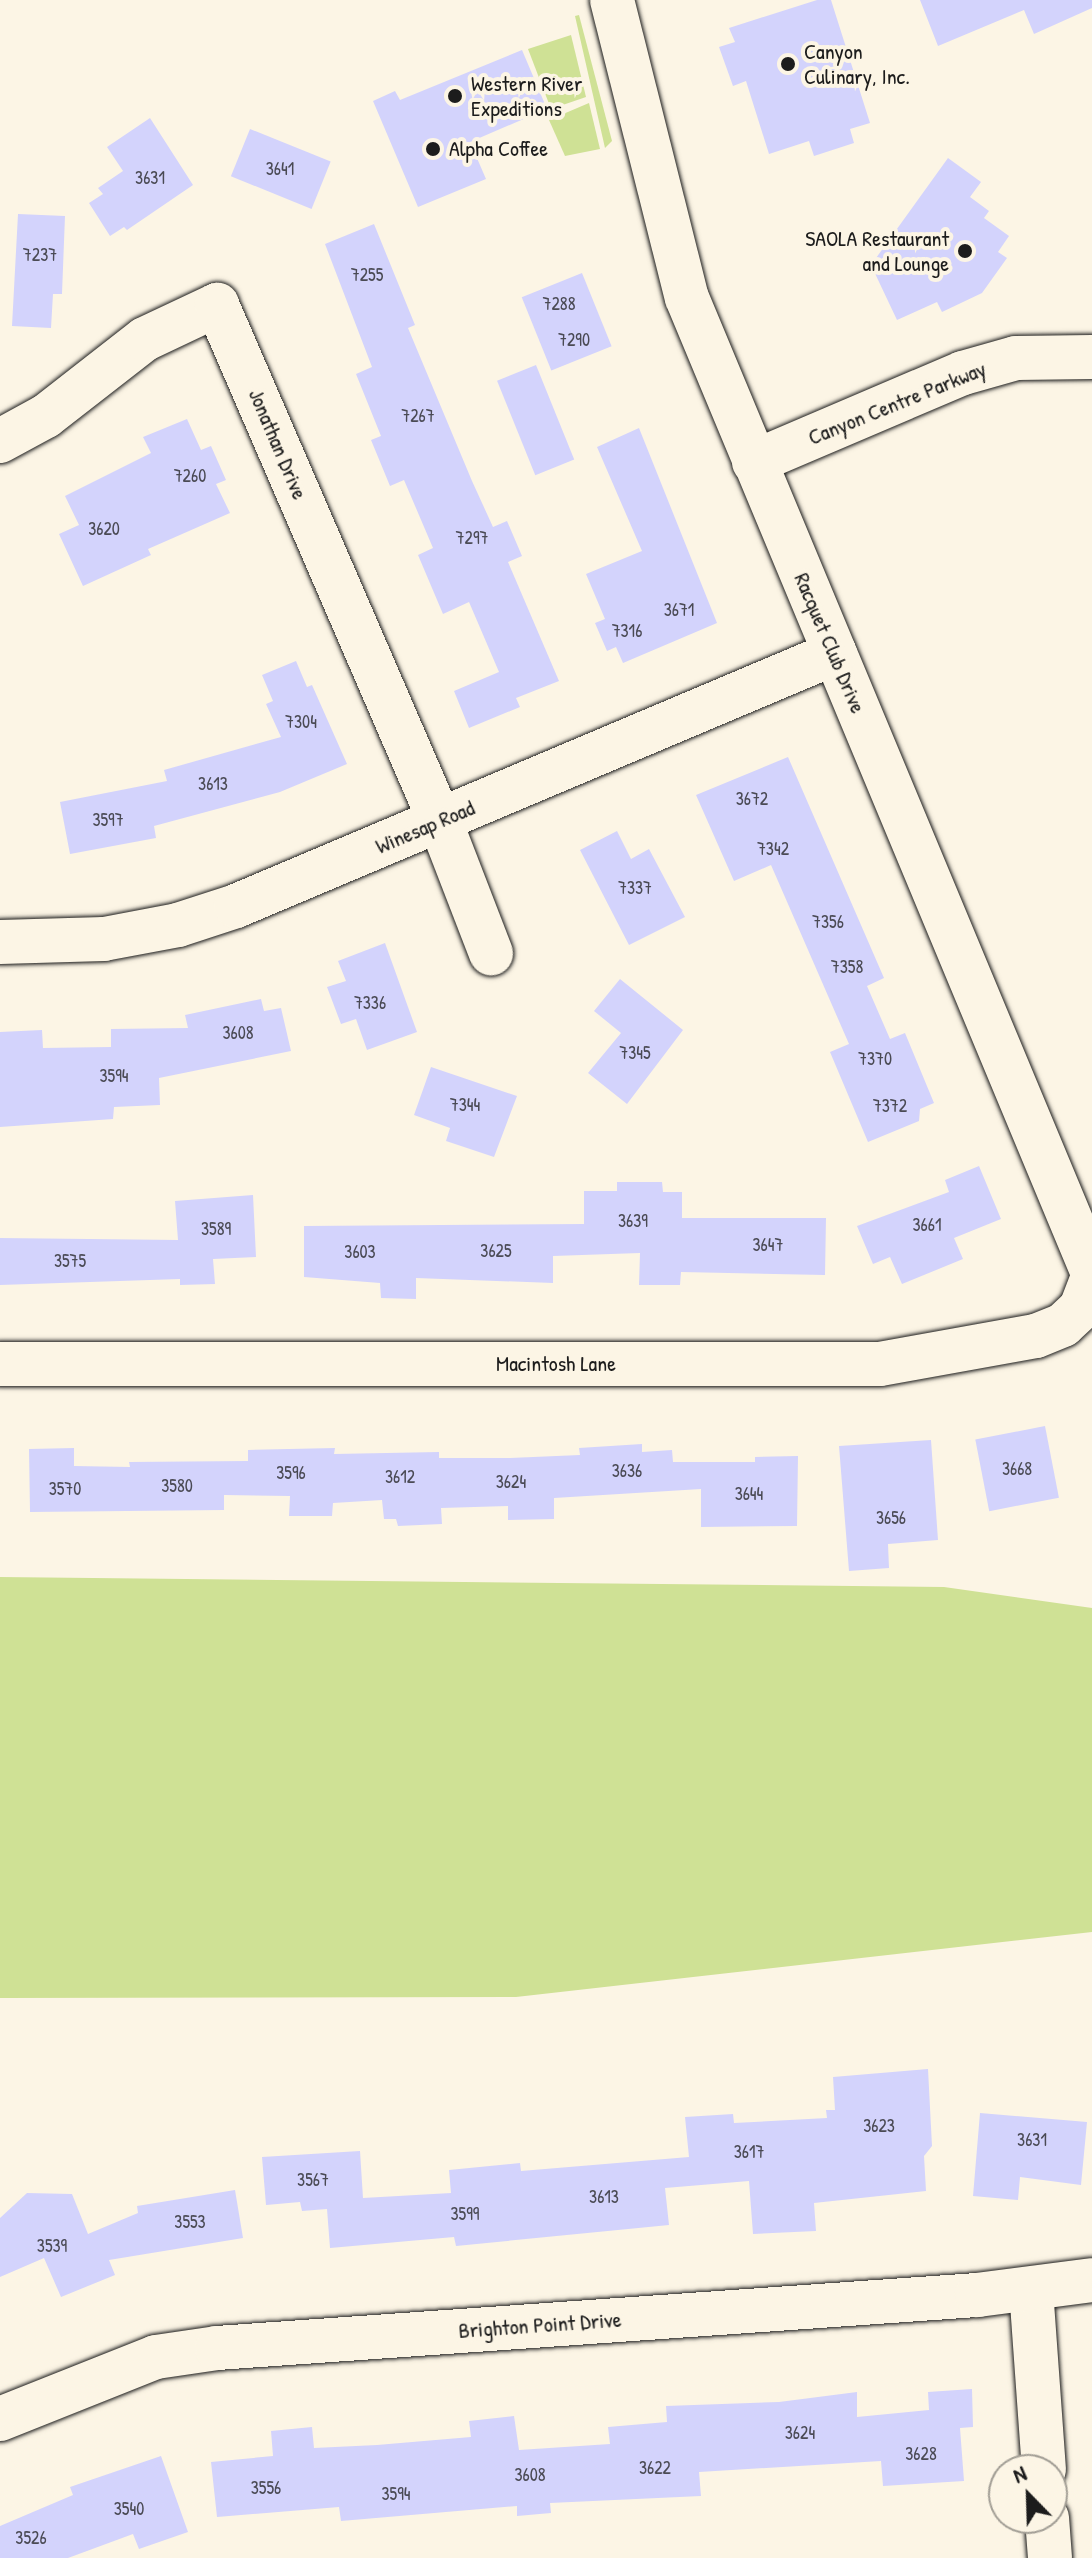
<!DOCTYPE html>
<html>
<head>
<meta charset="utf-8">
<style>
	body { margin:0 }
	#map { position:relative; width:1092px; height:2558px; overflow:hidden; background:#fcf5e5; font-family:"Patrick Hand",sans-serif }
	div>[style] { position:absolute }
	.green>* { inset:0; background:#cfe195 }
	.building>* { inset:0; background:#d3d3fc; transform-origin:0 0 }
	.roads { filter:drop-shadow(0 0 2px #1c1c1c) drop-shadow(0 0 2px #1c1c1c) }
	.minor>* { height:44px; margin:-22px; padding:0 22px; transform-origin:22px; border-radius:22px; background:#fcf5e5 }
	.dots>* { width:22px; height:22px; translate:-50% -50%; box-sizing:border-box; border:4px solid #fcf5e5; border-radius:50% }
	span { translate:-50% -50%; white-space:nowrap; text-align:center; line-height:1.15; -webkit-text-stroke:8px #fcf5e5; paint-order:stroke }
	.number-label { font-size:18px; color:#4a4a54 }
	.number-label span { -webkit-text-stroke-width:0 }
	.poi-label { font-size:22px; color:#1c1c1c }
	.left { translate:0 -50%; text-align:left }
	.right { translate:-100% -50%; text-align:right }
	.street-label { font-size:22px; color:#1c1c1c }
	.north { position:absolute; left:988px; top:2454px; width:80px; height:80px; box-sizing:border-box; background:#fcf5e5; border:2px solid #a29e95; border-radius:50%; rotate:337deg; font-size:22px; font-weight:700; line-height:32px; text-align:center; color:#1c1c1c }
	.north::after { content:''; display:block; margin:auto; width:28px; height:36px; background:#1c1c1c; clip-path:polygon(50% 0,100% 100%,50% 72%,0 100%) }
</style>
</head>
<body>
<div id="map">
	<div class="green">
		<div style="clip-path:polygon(579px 15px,612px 141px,605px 148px,575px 16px)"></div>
		<div style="clip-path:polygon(571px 35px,586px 97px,551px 109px,528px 49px)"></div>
		<div style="clip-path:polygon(589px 103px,600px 149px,565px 156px,549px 120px)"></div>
		<div style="clip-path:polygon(0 1577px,944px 1587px,1092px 1608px,1092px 1932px,516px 1997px,0 1998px)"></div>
	</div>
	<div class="building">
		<div style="clip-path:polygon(817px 0,831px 0,870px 123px,850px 129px,854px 143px,814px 156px,809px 141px,769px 154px,746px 81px,733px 86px,719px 47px,735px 42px,729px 28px)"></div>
		<div style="clip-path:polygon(920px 0,1092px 0,1092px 8px,1034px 34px,1024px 10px,938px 46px)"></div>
		<div style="clip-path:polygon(522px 50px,547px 109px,470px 142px,486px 179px,418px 207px,373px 101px,395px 91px,400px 100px)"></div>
		<div style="clip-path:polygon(150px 118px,193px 185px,127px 230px,124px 227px,110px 236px,89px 203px,103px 194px,98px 188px,123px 171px,107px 147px)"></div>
		<div style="left:250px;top:129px;width:87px;height:51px;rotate:22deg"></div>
		<div style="clip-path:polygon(948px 158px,981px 182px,970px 197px,989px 211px,984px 218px,1009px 236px,998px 252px,1007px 258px,982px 293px,942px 312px,937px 302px,897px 320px,871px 265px)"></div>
		<div style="clip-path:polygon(18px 214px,65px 216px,62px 294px,53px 294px,51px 328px,12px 326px)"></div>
		<div style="clip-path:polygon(374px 224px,415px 325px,408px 328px,472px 481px,493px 527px,507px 521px,522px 556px,508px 562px,559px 681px,516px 698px,520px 707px,469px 728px,454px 691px,499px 672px,469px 602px,443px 614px,418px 555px,433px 548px,404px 480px,390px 486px,371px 440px,381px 436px,356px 374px,372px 367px,325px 244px)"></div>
		<div style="left:582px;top:273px;width:79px;height:65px;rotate:68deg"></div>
		<div style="left:536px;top:365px;width:102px;height:42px;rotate:68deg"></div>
		<div style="clip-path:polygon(187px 419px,201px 450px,211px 446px,226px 480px,216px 484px,230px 513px,148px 549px,151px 555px,83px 586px,59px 534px,79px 525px,65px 496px,151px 453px,143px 437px)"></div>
		<div style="clip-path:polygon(639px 428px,717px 623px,623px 663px,616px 647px,607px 651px,595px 623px,605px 619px,586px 574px,642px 551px,597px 447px)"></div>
		<div style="clip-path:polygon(296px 661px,307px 687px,312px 685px,347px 764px,280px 792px,154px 826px,156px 838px,70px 854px,60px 802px,167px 781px,164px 770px,281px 737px,266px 704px,273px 701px,262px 675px)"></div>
		<div style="clip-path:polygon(788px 757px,884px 978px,867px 986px,890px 1039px,905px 1033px,934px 1103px,920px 1109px,919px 1121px,868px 1142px,830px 1052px,849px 1044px,771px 865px,734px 881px,696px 795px)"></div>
		<div style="clip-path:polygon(617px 831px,631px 859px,649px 849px,685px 917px,629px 945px,580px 850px)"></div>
		<div style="clip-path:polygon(385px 943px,417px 1032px,367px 1050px,356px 1019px,341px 1024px,327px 987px,346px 981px,338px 961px)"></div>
		<div style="clip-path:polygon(620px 979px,683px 1030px,627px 1104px,588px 1073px,621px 1033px,594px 1011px)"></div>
		<div style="clip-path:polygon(261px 999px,264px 1011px,281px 1008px,291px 1051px,159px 1078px,160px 1105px,114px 1107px,113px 1119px,0 1127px,0 1032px,42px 1030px,43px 1048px,111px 1047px,111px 1029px,188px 1028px,185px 1015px)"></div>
		<div style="clip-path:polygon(431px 1067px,517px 1096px,494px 1157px,446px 1141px,450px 1128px,414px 1115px)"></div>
		<div style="clip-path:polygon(979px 1166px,1001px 1219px,954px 1238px,963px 1259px,902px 1284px,890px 1257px,873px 1264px,857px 1226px,949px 1192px,945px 1180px)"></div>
		<div style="clip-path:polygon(617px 1182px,662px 1182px,663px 1192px,682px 1192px,682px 1218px,826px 1218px,825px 1275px,681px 1272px,680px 1285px,639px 1285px,640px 1253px,553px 1256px,553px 1283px,416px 1278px,416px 1299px,381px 1298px,380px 1283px,304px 1277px,304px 1226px,584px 1224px,584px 1191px,617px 1191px)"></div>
		<div style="clip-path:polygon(253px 1195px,256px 1257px,213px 1259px,215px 1284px,180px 1285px,180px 1279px,0 1285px,0 1238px,178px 1240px,175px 1201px)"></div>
		<div style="left:1045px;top:1426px;width:73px;height:71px;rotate:79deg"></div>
		<div style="clip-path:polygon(931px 1440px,938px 1540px,888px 1544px,889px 1568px,849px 1571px,839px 1446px)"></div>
		<div style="clip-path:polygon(642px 1444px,642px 1452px,672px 1450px,673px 1462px,755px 1462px,755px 1457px,798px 1456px,797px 1526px,701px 1527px,701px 1489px,554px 1498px,554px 1519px,508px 1520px,508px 1506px,441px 1508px,442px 1524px,398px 1526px,396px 1519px,384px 1519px,382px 1500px,333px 1503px,332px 1516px,289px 1516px,290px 1496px,224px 1495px,224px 1510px,30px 1512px,29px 1449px,74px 1448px,74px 1466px,130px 1467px,129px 1462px,248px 1461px,248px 1450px,335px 1448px,334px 1454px,439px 1452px,439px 1458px,510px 1458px,580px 1455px,579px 1448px)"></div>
		<div style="clip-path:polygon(928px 2069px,932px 2146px,924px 2156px,926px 2191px,814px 2203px,816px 2231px,753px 2234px,749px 2181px,665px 2188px,669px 2225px,456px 2246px,454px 2237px,330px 2248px,327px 2209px,302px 2211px,300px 2202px,266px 2205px,262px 2157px,360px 2151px,363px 2198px,451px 2193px,449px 2170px,520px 2163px,521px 2171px,689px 2157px,685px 2117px,733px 2114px,734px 2123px,827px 2118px,826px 2110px,835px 2110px,833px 2077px)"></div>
		<div style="clip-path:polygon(980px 2113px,1087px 2122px,1081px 2185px,1020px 2177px,1018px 2200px,973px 2196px)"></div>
		<div style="clip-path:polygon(235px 2190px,243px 2238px,109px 2260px,115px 2275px,61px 2297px,44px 2258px,0 2277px,0 2218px,27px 2193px,72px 2194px,88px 2234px,138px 2213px,137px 2206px)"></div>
		<div style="clip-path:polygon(972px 2389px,973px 2427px,960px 2428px,964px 2481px,883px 2486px,881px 2461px,699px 2472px,701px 2496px,550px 2503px,551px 2513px,517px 2516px,517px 2506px,341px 2521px,339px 2507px,217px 2517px,211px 2462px,273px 2456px,271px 2431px,312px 2427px,314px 2448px,377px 2445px,471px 2437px,469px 2421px,514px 2416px,519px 2450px,610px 2444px,608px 2427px,667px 2422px,666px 2406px,779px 2402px,857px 2392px,857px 2417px,929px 2410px,928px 2392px)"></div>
		<div style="clip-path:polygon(161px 2456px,188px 2532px,139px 2549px,133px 2534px,68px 2558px,0 2558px,0 2526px,73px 2495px,70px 2487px)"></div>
	</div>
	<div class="roads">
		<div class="minor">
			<div style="left:612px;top:0;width:307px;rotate:75.9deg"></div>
			<div style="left:687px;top:298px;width:1054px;rotate:67.4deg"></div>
			<div style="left:0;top:441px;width:52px;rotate:-28.5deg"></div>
			<div style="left:46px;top:416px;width:125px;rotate:-37.9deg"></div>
			<div style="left:145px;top:339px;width:80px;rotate:-25.3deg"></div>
			<div style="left:217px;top:305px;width:562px;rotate:66.63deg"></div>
			<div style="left:440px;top:821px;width:142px;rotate:68.9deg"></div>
			<div style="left:754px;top:462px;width:227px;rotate:-23.1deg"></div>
			<div style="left:963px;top:373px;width:55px;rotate:-15.8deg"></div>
			<div style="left:1016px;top:358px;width:76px;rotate:-0.8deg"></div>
			<div style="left:0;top:942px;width:104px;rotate:-1.7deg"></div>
			<div style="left:104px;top:939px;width:75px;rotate:-10.7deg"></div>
			<div style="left:178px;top:925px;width:61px;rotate:-18.1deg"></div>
			<div style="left:236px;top:906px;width:650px;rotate:-22.9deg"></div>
			<div style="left:0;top:1364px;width:880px"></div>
			<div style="left:880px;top:1364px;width:158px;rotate:-10.2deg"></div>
			<div style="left:1036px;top:1336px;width:29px;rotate:-22deg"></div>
			<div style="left:1063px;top:1325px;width:25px;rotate:-43deg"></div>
			<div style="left:1081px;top:1308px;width:30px;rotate:-69deg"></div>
			<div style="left:1031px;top:2289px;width:181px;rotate:85.9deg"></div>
			<div style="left:0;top:2419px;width:168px;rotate:-21.7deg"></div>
			<div style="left:156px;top:2357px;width:62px;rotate:-8.4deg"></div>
			<div style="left:217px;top:2348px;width:762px;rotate:-3.99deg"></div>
			<div style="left:977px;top:2295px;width:116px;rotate:-7.4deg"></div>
			<div style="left:1047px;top:2518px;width:40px;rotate:85.7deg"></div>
		</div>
	</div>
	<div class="dots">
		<div style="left:788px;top:64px;background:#1c1c1c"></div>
		<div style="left:455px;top:96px;background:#1c1c1c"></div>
		<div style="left:433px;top:149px;background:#1c1c1c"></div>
		<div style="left:965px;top:251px;background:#1c1c1c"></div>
	</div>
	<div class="number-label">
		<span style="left:280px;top:169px">3641</span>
		<span style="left:150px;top:178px">3631</span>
		<span style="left:40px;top:255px">7237</span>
		<span style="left:367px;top:275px">7255</span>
		<span style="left:559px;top:304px">7288</span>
		<span style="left:574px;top:340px">7290</span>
		<span style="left:418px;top:416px">7267</span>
		<span style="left:190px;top:476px">7260</span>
		<span style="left:104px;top:529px">3620</span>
		<span style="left:472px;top:538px">7297</span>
		<span style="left:679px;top:610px">3671</span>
		<span style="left:627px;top:631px">7316</span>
		<span style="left:301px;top:722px">7304</span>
		<span style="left:213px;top:784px">3613</span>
		<span style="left:752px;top:799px">3672</span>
		<span style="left:108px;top:820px">3597</span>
		<span style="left:773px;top:849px">7342</span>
		<span style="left:635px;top:888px">7337</span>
		<span style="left:828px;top:922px">7356</span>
		<span style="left:847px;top:967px">7358</span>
		<span style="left:370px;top:1003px">7336</span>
		<span style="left:238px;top:1033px">3608</span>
		<span style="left:635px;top:1053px">7345</span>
		<span style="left:875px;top:1059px">7370</span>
		<span style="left:114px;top:1076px">3594</span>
		<span style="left:465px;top:1105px">7344</span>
		<span style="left:890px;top:1106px">7372</span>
		<span style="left:633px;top:1221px">3639</span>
		<span style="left:927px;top:1225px">3661</span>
		<span style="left:216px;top:1229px">3589</span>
		<span style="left:768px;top:1245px">3647</span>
		<span style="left:496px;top:1251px">3625</span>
		<span style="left:360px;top:1252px">3603</span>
		<span style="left:70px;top:1261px">3575</span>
		<span style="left:1017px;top:1469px">3668</span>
		<span style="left:627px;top:1471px">3636</span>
		<span style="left:291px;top:1473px">3596</span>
		<span style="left:400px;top:1477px">3612</span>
		<span style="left:511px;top:1482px">3624</span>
		<span style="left:177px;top:1486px">3580</span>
		<span style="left:65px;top:1489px">3570</span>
		<span style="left:749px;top:1494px">3644</span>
		<span style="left:891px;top:1518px">3656</span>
		<span style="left:879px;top:2126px">3623</span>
		<span style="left:1032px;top:2140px">3631</span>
		<span style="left:749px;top:2152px">3617</span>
		<span style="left:313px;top:2180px">3567</span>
		<span style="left:604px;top:2197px">3613</span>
		<span style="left:465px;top:2214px">3599</span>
		<span style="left:190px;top:2222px">3553</span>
		<span style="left:52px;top:2246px">3539</span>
		<span style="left:800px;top:2433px">3624</span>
		<span style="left:921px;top:2454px">3628</span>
		<span style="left:655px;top:2468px">3622</span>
		<span style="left:530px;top:2475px">3608</span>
		<span style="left:266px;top:2488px">3556</span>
		<span style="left:396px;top:2494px">3594</span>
		<span style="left:129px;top:2509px">3540</span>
		<span style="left:31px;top:2538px">3526</span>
	</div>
	<div class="poi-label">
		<span class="left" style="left:804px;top:64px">Canyon<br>Culinary, Inc.</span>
		<span class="left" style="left:471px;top:96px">Western River<br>Expeditions</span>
		<span class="left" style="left:449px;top:149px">Alpha Coffee</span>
		<span class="right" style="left:949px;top:251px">SAOLA Restaurant<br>and Lounge</span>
	</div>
	<div class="street-label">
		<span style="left:897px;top:403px;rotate:-22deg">Canyon Centre Parkway</span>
		<span style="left:278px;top:444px;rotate:67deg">Jonathan Drive</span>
		<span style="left:830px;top:643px;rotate:67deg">Racquet Club Drive</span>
		<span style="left:425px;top:827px;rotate:-23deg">Winesap Road</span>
		<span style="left:556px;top:1364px">Macintosh Lane</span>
		<span style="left:540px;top:2325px;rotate:-4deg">Brighton Point Drive</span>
	</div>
	<div class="north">N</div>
</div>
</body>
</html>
